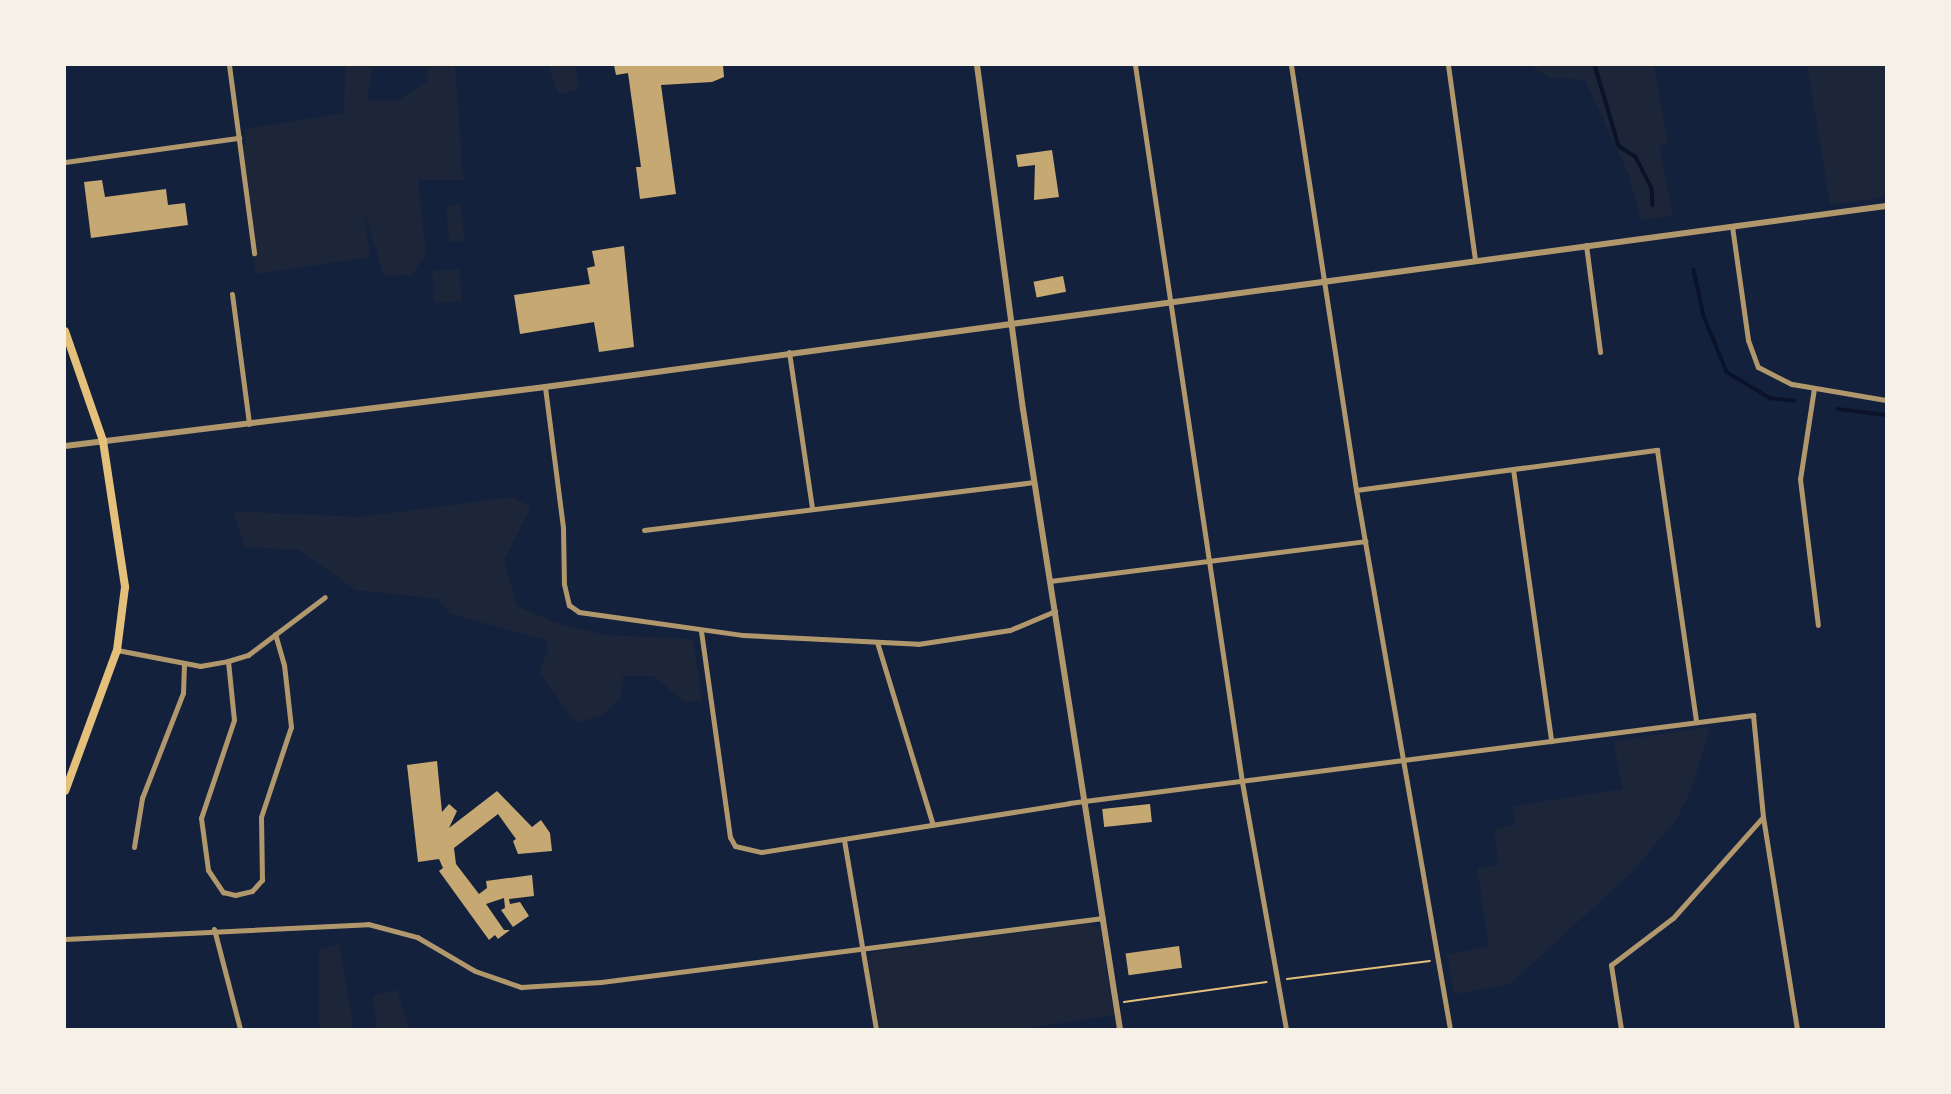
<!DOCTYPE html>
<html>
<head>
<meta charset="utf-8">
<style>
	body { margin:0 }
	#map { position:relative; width:1951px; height:1094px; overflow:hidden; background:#14213d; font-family:Ubuntu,sans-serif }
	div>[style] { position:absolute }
	.green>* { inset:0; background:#1d2539; transform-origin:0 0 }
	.stream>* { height:3.5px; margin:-1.75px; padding:0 1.75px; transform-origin:1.75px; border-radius:1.75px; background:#0b132b }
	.building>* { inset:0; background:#c6a872; transform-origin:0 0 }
	.path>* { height:2px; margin:-1px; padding:0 1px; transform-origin:1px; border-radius:1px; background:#e5c07b }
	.minor>* { height:5px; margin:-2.5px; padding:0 2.5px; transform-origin:2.5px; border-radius:2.5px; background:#b1986c }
	.tertiary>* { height:6px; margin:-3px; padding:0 3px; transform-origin:3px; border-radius:3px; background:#b1986c }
	.primary>* { height:8px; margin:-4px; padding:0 4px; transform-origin:4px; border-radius:4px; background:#e5c07b }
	span { translate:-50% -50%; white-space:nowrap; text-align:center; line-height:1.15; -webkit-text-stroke:7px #f6f1e7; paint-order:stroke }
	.frame { position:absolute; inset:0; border:66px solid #f6f1e7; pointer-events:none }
</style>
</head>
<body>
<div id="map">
	<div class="green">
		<div style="clip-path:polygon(345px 65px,373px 65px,367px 100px,397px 101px,427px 82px,428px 65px,455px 65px,463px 180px,418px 180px,426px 254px,412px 275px,384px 276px,364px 211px,370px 257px,256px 274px,237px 147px,246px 145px,244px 129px,344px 113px)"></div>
		<div style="clip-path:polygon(548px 65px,575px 65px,579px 89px,559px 95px)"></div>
		<div style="clip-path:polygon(1529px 65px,1654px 65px,1668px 145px,1659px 145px,1673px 216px,1641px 220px,1629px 175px,1585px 80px,1550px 78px)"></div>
		<div style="clip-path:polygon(1807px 65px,1886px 65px,1886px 197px,1830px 205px)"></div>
		<div style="left:461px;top:205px;width:36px;height:15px;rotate:85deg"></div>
		<div style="left:459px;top:269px;width:32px;height:27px;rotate:85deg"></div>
		<div style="clip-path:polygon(512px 497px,531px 507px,504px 560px,517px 606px,556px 623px,605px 635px,693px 639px,702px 701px,684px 702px,654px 676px,623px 676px,620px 700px,602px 715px,576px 723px,539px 673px,548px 651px,546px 640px,450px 614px,438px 599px,356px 590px,299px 550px,245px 547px,233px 511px,360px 517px)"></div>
		<div style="clip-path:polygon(1710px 727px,1692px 788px,1676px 820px,1631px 873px,1510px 984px,1454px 994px,1447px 955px,1489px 946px,1477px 868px,1498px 865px,1494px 829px,1515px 825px,1513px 806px,1622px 789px,1614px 741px)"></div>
		<div style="clip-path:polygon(1091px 923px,1100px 929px,1114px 1015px,1023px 1029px,880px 1029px,868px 959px,873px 952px)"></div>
		<div style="clip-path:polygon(339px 944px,354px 1029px,319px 1029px,319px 950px)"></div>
		<div style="clip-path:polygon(397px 990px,409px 1029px,377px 1029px,373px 996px)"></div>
	</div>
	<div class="stream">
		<div style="left:1595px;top:65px;width:84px;rotate:73.5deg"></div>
		<div style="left:1619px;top:146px;width:20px;rotate:33deg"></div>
		<div style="left:1636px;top:157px;width:35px;rotate:63deg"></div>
		<div style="left:1652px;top:188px;width:17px;rotate:87deg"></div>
		<div style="left:1694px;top:270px;width:47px;rotate:77.7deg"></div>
		<div style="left:1704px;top:316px;width:61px;rotate:67.7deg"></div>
		<div style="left:1727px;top:372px;width:50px;rotate:31.2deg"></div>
		<div style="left:1770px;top:398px;width:24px;rotate:7deg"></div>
		<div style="left:1838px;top:409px;width:48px;rotate:7.1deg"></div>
	</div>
	<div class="building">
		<div style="clip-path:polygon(614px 65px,723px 65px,724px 77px,712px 82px,661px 85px,676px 194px,640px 199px,636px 167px,641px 167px,628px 73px,616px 75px)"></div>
		<div style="clip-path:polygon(1052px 150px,1059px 197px,1034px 200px,1035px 165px,1018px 167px,1016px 155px)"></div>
		<div style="clip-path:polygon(102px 180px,105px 197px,166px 189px,168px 205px,185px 203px,188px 225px,91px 238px,84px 182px)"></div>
		<div style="clip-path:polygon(624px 246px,634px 347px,599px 352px,594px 322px,520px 334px,514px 295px,590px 284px,587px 268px,595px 266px,592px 251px)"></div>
		<div style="left:1063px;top:276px;width:16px;height:30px;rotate:79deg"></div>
		<div style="clip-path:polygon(437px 761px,442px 812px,449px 804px,457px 811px,449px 828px,497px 791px,532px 827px,541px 820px,550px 833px,552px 851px,518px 854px,513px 841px,516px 839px,498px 814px,454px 848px,456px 864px,479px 894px,487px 888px,486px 881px,532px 875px,534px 896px,509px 899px,510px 904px,520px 902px,529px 916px,513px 927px,501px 910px,505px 908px,504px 898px,486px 904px,504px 930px,510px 930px,498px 939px,495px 935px,489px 940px,439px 871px,443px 868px,439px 859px,418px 862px,407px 765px)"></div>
		<div style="left:1150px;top:804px;width:18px;height:48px;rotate:84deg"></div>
		<div style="left:1179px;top:946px;width:22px;height:54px;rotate:82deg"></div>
	</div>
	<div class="path">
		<div style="left:1287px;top:979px;width:144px;rotate:-7.2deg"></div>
		<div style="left:1124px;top:1002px;width:144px;rotate:-8deg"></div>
	</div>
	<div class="minor">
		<div style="left:229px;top:65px;width:190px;rotate:82.4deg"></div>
		<div style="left:1135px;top:65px;width:725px;rotate:81.51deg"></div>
		<div style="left:1242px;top:782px;width:251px;rotate:79.9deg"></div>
		<div style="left:1291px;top:65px;width:430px;rotate:81.3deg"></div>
		<div style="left:1356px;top:490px;width:547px;rotate:80.11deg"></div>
		<div style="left:1448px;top:65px;width:197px;rotate:82.1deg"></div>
		<div style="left:65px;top:162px;width:176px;rotate:-7.9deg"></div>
		<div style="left:1732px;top:226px;width:115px;rotate:82deg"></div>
		<div style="left:1748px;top:340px;width:29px;rotate:70deg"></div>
		<div style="left:1758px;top:367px;width:38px;rotate:27deg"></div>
		<div style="left:1792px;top:384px;width:95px;rotate:9.7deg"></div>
		<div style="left:1586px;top:245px;width:108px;rotate:82.5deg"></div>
		<div style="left:232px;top:294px;width:131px;rotate:82.5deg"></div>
		<div style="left:789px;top:352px;width:157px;rotate:81.6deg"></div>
		<div style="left:545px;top:387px;width:142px;rotate:82.7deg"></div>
		<div style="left:563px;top:528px;width:56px;rotate:89deg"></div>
		<div style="left:564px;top:584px;width:22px;rotate:77deg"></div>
		<div style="left:569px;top:605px;width:12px;rotate:35deg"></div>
		<div style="left:579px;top:612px;width:166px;rotate:8deg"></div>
		<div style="left:743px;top:635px;width:175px;rotate:2.9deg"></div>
		<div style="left:918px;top:644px;width:93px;rotate:-8.7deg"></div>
		<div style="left:1010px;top:630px;width:49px;rotate:-22.9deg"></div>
		<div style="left:1814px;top:388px;width:92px;rotate:98.7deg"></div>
		<div style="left:1800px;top:479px;width:147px;rotate:83deg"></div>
		<div style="left:1513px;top:469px;width:275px;rotate:82deg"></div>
		<div style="left:1356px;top:490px;width:304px;rotate:-7.6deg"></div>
		<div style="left:1657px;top:450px;width:275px;rotate:81.8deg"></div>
		<div style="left:644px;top:530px;width:393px;rotate:-7deg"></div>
		<div style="left:1050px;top:581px;width:318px;rotate:-7.2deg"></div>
		<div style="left:701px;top:631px;width:208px;rotate:82deg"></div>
		<div style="left:730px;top:837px;width:10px;rotate:61deg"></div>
		<div style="left:735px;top:846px;width:27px;rotate:13deg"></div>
		<div style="left:761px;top:852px;width:312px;rotate:-9deg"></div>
		<div style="left:1069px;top:803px;width:690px;rotate:-7.33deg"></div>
		<div style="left:1753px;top:715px;width:102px;rotate:84.4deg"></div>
		<div style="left:1763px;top:817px;width:215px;rotate:80.9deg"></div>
		<div style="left:877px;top:642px;width:191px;rotate:73deg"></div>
		<div style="left:117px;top:650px;width:85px;rotate:10.9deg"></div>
		<div style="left:200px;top:666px;width:28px;rotate:-10deg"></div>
		<div style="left:228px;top:661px;width:21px;rotate:-17deg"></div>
		<div style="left:248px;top:655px;width:96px;rotate:-37deg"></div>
		<div style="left:228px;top:661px;width:59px;rotate:84.2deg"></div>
		<div style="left:234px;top:720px;width:103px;rotate:108.6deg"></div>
		<div style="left:201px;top:818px;width:52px;rotate:82.3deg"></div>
		<div style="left:208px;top:870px;width:27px;rotate:56deg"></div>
		<div style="left:223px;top:892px;width:12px;rotate:14deg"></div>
		<div style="left:235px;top:895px;width:17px;rotate:-13deg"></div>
		<div style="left:252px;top:891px;width:15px;rotate:-48deg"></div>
		<div style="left:262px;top:880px;width:63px;rotate:-90.9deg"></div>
		<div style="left:261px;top:817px;width:95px;rotate:-71.6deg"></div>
		<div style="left:291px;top:727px;width:62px;rotate:-96.4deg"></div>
		<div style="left:284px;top:665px;width:32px;rotate:-106deg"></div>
		<div style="left:844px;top:840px;width:192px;rotate:80.4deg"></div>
		<div style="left:134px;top:847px;width:50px;rotate:-80.7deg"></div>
		<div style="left:142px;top:798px;width:113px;rotate:-68.7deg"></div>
		<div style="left:183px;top:693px;width:29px;rotate:-88deg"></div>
		<div style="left:214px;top:929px;width:103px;rotate:75.4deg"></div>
		<div style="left:65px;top:939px;width:303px;rotate:-2.8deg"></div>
		<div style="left:368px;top:924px;width:51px;rotate:14.9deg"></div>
		<div style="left:417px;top:937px;width:67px;rotate:30.4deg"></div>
		<div style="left:475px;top:971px;width:49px;rotate:19.2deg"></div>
		<div style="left:521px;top:987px;width:80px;rotate:-3.6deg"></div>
		<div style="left:601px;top:982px;width:506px;rotate:-7.27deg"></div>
		<div style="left:1621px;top:1029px;width:65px;rotate:-98.9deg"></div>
		<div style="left:1611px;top:965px;width:78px;rotate:-37.2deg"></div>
		<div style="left:1673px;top:918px;width:135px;rotate:-48.3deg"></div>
	</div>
	<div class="tertiary">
		<div style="left:977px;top:65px;width:347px;rotate:82.4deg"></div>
		<div style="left:1023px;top:409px;width:628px;rotate:81.11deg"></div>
		<div style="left:65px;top:446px;width:484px;rotate:-7deg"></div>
		<div style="left:545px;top:387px;width:1353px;rotate:-7.69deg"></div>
	</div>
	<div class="primary">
		<div style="left:65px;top:331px;width:116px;rotate:70.9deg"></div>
		<div style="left:103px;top:441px;width:148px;rotate:81.4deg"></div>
		<div style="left:125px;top:587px;width:64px;rotate:97.2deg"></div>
		<div style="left:117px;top:650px;width:150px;rotate:110.2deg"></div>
	</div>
	<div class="frame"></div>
</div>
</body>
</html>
